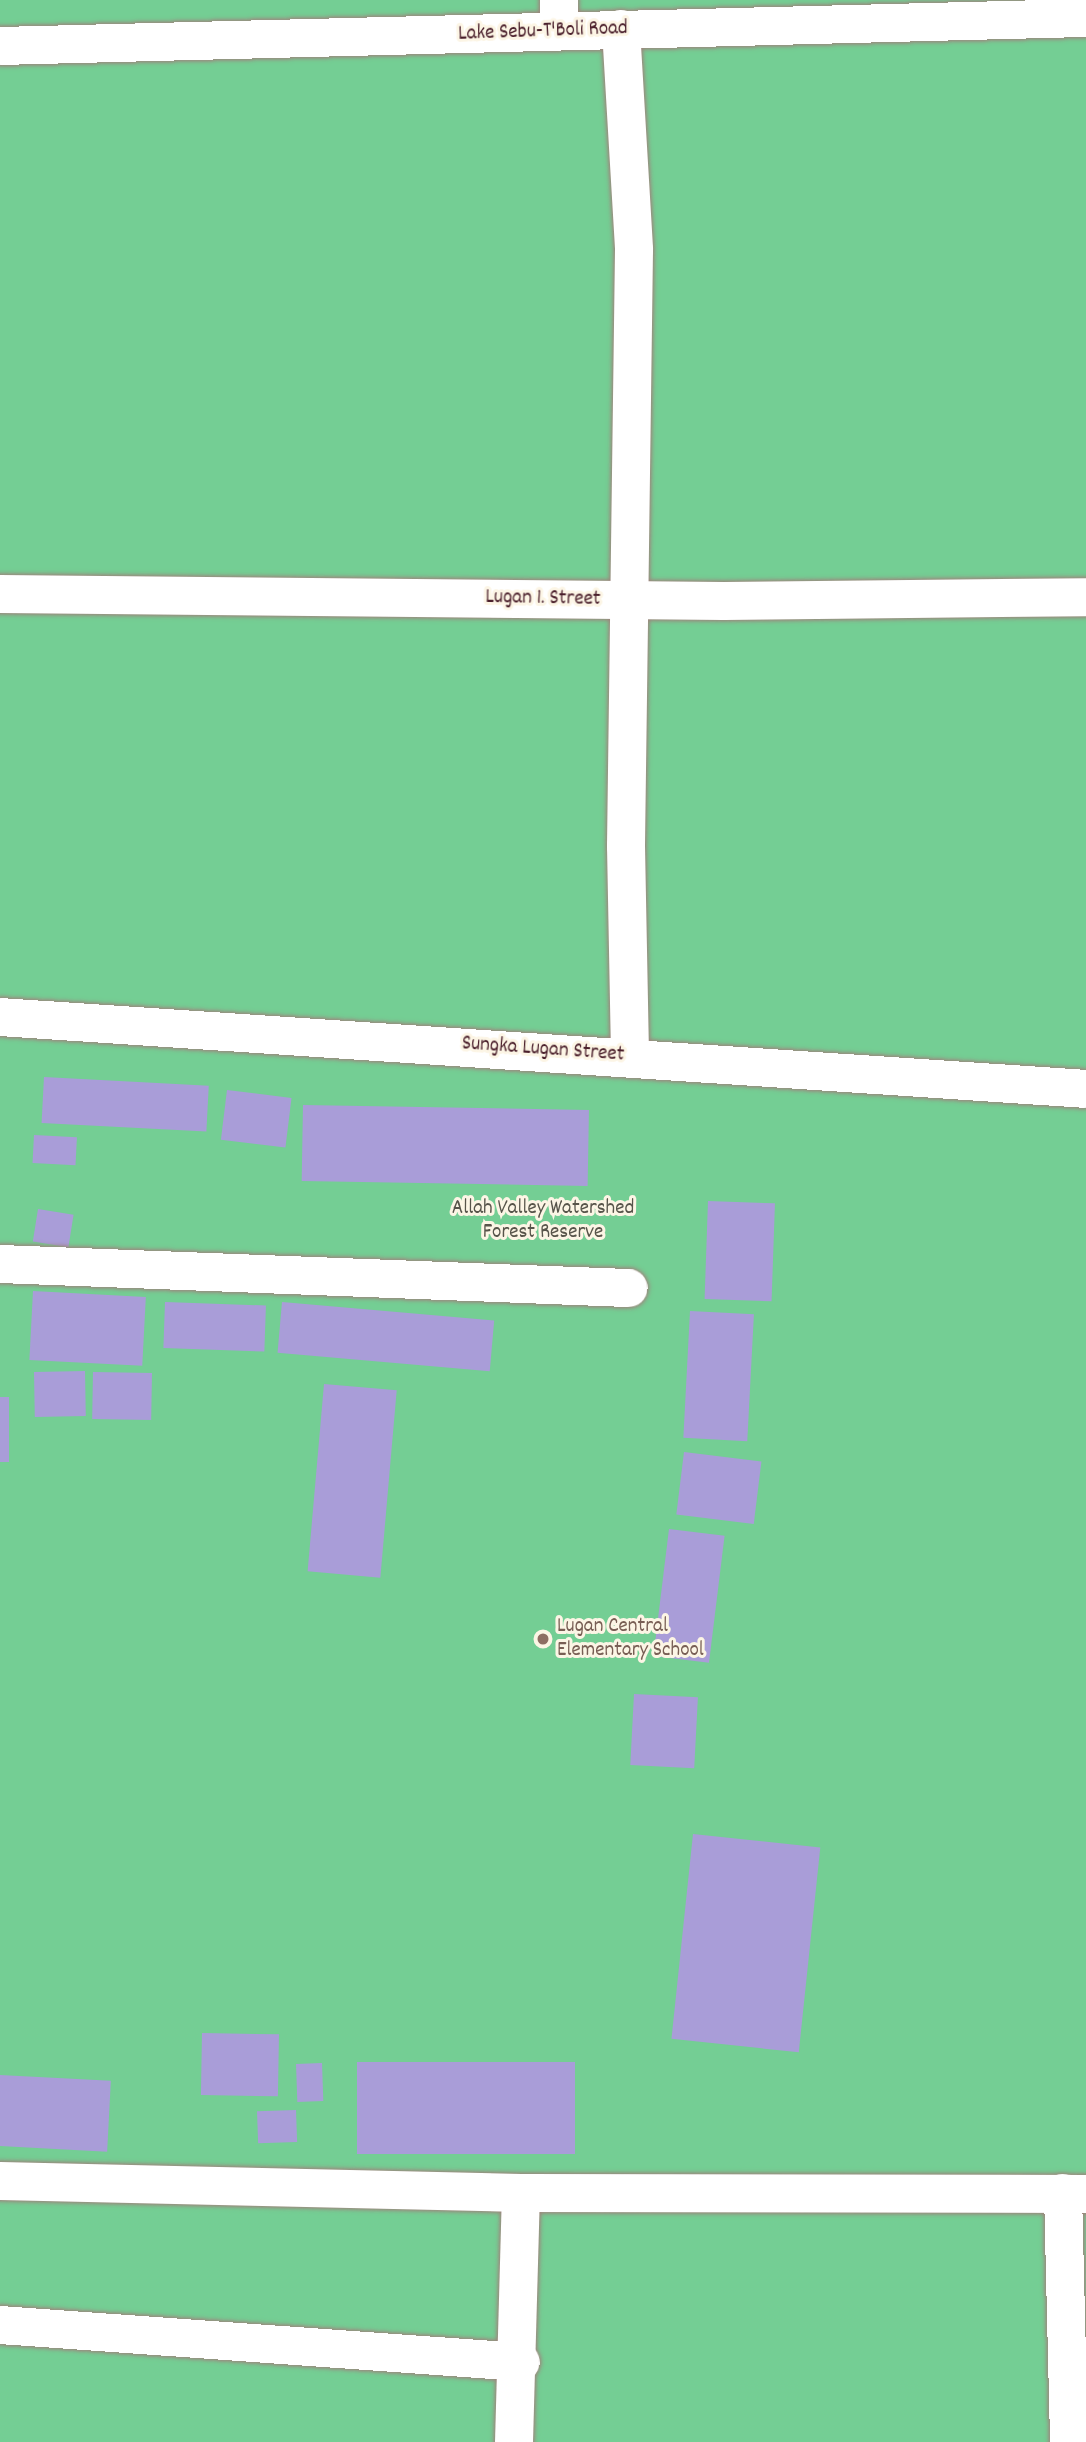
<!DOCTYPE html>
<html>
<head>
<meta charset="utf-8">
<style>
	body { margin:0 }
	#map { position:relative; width:1086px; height:2442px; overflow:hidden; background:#f1e9cd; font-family:Dekko,sans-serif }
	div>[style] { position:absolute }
	.green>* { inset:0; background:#74ce94; transform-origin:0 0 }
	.building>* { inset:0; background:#a99dd8; transform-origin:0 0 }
	.roads { filter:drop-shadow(0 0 2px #9e847c) drop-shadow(0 0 2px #9e847c) }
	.minor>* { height:38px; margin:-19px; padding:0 19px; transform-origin:19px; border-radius:19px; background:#fff }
	.major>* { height:38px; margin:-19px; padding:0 19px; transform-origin:19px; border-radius:19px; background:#fff }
	.dots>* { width:19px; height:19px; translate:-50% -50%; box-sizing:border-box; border:4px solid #fcf5e5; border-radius:50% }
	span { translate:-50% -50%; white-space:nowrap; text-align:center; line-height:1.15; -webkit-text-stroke:6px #fcf5e5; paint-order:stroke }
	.street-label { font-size:21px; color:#4a1f2b }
	.park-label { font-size:21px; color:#57544a }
	.education-label { font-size:21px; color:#785e54 }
	.left { translate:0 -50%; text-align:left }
</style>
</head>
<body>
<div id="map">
	<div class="green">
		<div style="left:0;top:0;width:1086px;height:2442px"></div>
	</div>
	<div class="building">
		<div style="left:44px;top:1077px;width:165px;height:46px;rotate:3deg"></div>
		<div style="left:227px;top:1090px;width:65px;height:50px;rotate:7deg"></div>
		<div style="left:303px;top:1105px;width:286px;height:76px;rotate:1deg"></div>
		<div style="left:34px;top:1135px;width:43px;height:28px;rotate:3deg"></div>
		<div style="left:708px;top:1201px;width:67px;height:98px;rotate:2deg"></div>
		<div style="left:38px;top:1209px;width:36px;height:33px;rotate:9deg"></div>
		<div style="left:33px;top:1291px;width:113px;height:69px;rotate:3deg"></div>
		<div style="left:165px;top:1302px;width:101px;height:46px;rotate:2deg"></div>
		<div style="left:282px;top:1302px;width:213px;height:51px;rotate:5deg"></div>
		<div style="left:690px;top:1311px;width:64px;height:127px;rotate:3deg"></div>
		<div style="left:85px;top:1371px;width:45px;height:51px;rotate:89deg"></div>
		<div style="left:93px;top:1372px;width:59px;height:47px;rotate:1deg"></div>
		<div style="left:324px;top:1384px;width:73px;height:188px;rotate:5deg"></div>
		<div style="left:0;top:1397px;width:9px;height:65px"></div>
		<div style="left:684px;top:1452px;width:78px;height:63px;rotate:7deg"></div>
		<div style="left:669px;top:1529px;width:56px;height:128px;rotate:7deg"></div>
		<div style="left:634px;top:1694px;width:64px;height:71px;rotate:3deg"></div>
		<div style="left:693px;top:1834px;width:128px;height:206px;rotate:6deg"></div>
		<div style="left:202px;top:2033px;width:77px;height:62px;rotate:1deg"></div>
		<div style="left:357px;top:2062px;width:218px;height:92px"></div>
		<div style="left:322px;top:2063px;width:38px;height:26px;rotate:88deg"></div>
		<div style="left:0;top:2075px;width:111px;height:71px;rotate:3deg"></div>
		<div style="left:296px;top:2110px;width:32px;height:39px;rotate:88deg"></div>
	</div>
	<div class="roads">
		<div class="minor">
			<div style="left:621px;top:29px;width:221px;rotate:86.6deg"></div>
			<div style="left:634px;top:250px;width:596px;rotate:90.77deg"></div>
			<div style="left:626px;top:846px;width:210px;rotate:88.9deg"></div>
			<div style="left:559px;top:31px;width:31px;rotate:-90deg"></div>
			<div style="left:0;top:594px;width:724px;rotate:0.55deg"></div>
			<div style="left:724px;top:601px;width:362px;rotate:-0.6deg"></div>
			<div style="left:0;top:1017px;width:1088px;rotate:3.79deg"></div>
			<div style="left:0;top:1264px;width:629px;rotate:2.19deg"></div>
			<div style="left:0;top:2181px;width:521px;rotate:1.32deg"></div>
			<div style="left:521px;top:2193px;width:565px;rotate:0.1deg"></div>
			<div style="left:1063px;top:2193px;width:249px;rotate:88.6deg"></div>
			<div style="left:0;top:2325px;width:522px;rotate:4.06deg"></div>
			<div style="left:514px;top:2442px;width:249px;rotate:-88.4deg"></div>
		</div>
		<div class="major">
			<div style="left:0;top:46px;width:1086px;rotate:-1.48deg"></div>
		</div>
	</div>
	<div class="dots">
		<div style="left:543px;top:1639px;background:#8d6e63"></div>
	</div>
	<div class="street-label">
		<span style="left:543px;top:32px;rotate:-2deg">Lake Sebu-T'Boli Road</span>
		<span style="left:543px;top:599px;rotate:1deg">Lugan 1. Street</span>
		<span style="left:543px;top:1050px;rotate:4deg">Sungka Lugan Street</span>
	</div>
	<div class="park-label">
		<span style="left:543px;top:1221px">Allah Valley Watershed<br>Forest Reserve</span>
	</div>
	<div class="education-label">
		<span class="left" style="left:557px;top:1639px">Lugan Central<br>Elementary School</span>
	</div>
</div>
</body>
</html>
